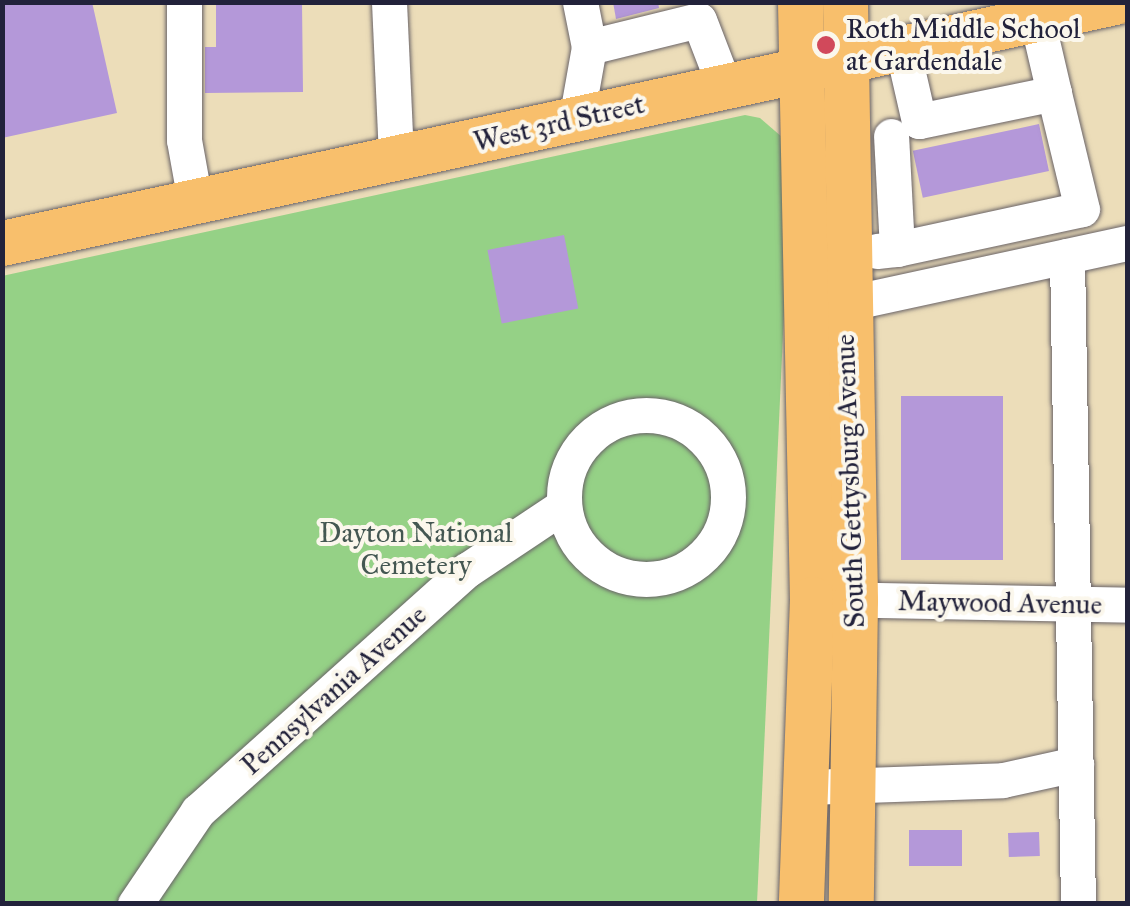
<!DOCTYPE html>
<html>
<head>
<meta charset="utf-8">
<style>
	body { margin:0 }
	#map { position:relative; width:1130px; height:906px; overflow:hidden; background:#ecddb9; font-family:"IM FELL Great Primer",serif }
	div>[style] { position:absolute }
	.green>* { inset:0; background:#95d186 }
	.building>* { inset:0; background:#b498d9; transform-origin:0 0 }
	.roads { filter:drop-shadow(0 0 2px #696367) drop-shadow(0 0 2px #696367) }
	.minor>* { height:35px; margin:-17.5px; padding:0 17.5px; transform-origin:17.5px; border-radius:17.5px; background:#fff }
	.minor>.ring { margin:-17.5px; padding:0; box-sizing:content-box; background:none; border:35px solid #fff; border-radius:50% }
	.major>* { height:45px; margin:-22.5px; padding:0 22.5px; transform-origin:22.5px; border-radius:22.5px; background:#f8bf6c }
	.dots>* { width:28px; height:28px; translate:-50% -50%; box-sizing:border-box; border:5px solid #fbf7ec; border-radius:50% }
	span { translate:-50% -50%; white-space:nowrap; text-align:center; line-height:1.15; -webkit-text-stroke:8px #fbf7ec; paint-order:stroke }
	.poi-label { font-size:28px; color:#22223b }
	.left { translate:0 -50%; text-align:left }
	.street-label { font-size:28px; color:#22223b }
	.park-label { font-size:28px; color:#445752 }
	.frame { position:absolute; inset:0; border:5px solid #22223b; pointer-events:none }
</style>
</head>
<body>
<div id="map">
	<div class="green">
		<div style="clip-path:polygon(745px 115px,760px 118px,782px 137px,786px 268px,757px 903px,3px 903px,2px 276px)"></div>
	</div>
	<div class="building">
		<div style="clip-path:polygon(2px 2px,92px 2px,117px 113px,2px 138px)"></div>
		<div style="clip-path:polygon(216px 2px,302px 2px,303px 92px,205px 93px,205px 47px,216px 47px)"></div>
		<div style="clip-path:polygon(613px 2px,658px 2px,659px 8px,616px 19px)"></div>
		<div style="left:1039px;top:124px;width:48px;height:129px;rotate:78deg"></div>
		<div style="left:564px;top:235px;width:75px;height:78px;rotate:79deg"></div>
		<div style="left:901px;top:396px;width:102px;height:164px"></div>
		<div style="left:962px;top:830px;width:36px;height:53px;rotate:90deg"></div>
		<div style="left:1039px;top:832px;width:24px;height:31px;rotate:88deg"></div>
	</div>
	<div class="roads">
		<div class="minor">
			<div style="left:184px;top:2px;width:138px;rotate:90deg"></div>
			<div style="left:184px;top:140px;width:62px;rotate:79.8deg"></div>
			<div style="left:389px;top:2px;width:156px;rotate:87.4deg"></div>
			<div style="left:580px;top:2px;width:46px;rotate:78.7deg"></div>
			<div style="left:902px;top:47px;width:76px;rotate:77.1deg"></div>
			<div style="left:919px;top:121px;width:138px;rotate:-11.7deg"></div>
			<div style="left:1054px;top:93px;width:75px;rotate:-103.1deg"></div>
			<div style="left:576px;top:120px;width:74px;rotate:-79.9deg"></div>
			<div style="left:589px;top:47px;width:113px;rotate:-13.8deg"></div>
			<div style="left:699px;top:20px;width:70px;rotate:69deg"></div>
			<div style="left:897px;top:249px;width:189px;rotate:-12.2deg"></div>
			<div style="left:1082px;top:209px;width:119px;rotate:-103.6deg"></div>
			<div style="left:877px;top:251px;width:20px;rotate:-6deg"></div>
			<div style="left:897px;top:249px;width:113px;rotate:-93deg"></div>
			<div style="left:1067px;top:256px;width:648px;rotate:89.03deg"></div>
			<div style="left:845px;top:304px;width:289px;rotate:-12.2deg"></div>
			<div class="ring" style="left:564px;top:415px;width:129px;height:129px"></div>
			<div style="left:829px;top:599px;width:299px;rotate:1.1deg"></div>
			<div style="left:807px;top:787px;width:196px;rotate:-2deg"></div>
			<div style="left:1003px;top:780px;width:75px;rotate:-12.4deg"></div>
			<div style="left:135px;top:904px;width:112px;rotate:-55.9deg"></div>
			<div style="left:198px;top:811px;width:361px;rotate:-41.9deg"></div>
			<div style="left:467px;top:570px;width:115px;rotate:-33.7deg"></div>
		</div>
		<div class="major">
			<div style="left:800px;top:2px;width:597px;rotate:88.85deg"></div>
			<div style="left:812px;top:599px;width:305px;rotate:92.1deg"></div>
			<div style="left:845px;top:2px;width:598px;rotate:89.04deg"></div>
			<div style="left:855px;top:600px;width:304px;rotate:90.8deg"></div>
			<div style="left:2px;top:243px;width:1139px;rotate:-12.22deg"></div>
		</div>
	</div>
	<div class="dots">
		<div style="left:826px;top:45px;background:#d1495b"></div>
	</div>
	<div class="poi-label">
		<span class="left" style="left:846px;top:45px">Roth Middle School<br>at Gardendale</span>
	</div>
	<div class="street-label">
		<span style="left:559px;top:123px;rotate:-13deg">West 3rd Street</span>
		<span style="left:850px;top:481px;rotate:-92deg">South Gettysburg Avenue</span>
		<span style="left:1000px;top:603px;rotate:1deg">Maywood Avenue</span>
		<span style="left:334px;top:690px;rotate:-42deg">Pennsylvania Avenue</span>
	</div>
	<div class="park-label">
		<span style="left:416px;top:549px">Dayton National<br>Cemetery</span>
	</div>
	<div class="frame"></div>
</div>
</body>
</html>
